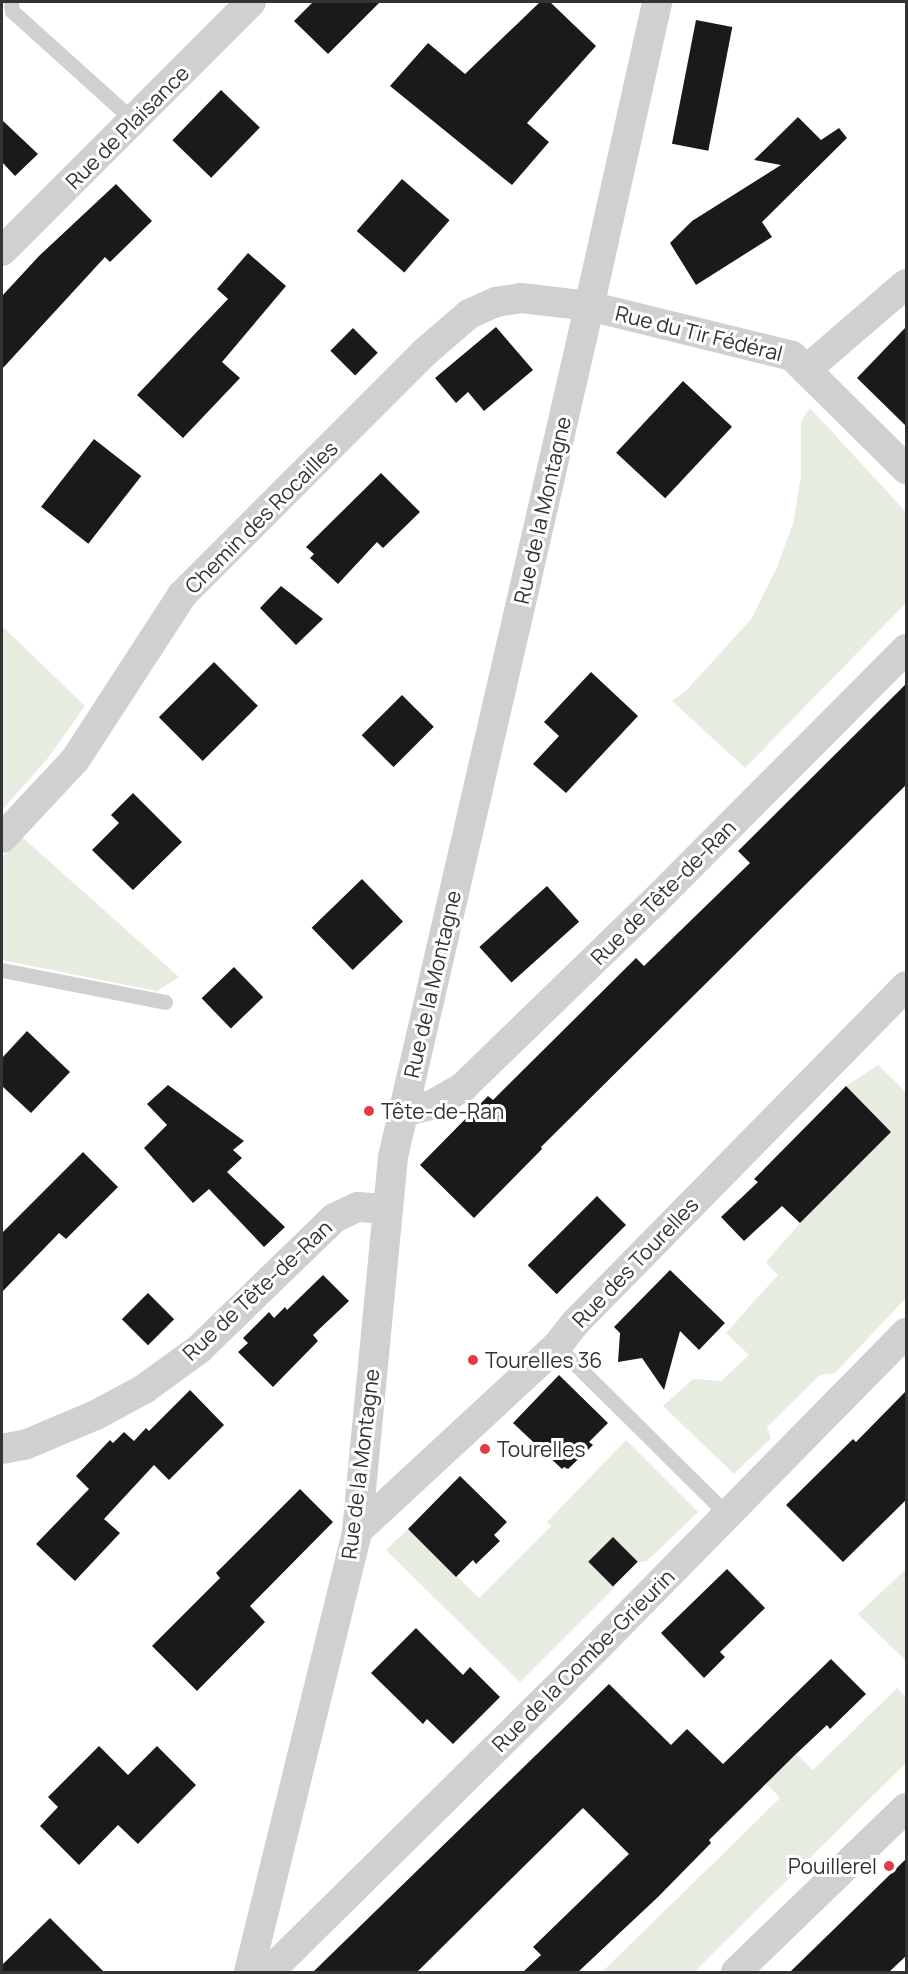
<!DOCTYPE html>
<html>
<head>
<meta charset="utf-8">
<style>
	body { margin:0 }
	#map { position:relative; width:908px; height:1974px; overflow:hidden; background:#fff; font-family:Manrope,sans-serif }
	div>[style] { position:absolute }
	.green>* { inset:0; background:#e6ecdf }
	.building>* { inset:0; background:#1a1a1a; transform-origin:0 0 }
	.lane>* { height:15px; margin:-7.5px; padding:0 7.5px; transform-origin:7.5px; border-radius:7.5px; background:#d0d0d0 }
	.street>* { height:30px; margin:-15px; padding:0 15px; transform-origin:15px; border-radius:15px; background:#d0d0d0 }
	.dots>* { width:16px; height:16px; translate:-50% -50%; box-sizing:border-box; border:3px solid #fff; border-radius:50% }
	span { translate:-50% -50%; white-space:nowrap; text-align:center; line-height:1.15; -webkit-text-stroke:6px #fff; paint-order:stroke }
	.street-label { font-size:21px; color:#333 }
	.poi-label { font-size:21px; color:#333 }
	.left { translate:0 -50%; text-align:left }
	.right { translate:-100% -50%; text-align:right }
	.frame { position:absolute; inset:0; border:3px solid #333; pointer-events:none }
</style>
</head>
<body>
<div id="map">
	<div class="green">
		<div style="clip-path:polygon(810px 408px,906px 512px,906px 603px,745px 768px,672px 701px,686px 691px,752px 618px,777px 567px,793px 524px,801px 476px,801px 421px)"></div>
		<div style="clip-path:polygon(2px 626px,85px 706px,48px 758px,2px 810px)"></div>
		<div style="clip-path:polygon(22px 837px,179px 977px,157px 991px,2px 960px,2px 857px)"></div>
		<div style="clip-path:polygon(878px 1065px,906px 1092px,906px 1298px,835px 1373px,820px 1375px,767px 1427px,771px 1438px,734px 1474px,663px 1406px,693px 1379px,721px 1381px,749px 1355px,726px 1333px,778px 1275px,766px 1262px,800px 1223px,891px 1132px,846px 1086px)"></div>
		<div style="clip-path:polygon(626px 1440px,698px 1512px,647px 1561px,638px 1562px,613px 1538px,614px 1588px,520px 1682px,386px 1550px,408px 1529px,479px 1598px,551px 1526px,547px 1522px)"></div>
		<div style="clip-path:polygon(906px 1569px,906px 1661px,858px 1614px)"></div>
		<div style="clip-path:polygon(897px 1688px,906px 1698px,906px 1763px,694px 1972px,602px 1972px,780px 1798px,766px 1783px,796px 1754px,813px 1770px)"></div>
	</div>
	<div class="building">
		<div style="clip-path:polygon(313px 2px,380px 2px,328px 54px,294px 21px)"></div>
		<div style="clip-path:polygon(540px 2px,550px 2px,596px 46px,527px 123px,549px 142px,512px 185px,390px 86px,428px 43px,465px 74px)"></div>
		<div style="left:696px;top:20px;width:37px;height:126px;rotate:11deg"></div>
		<div style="left:221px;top:90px;width:54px;height:70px;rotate:44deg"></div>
		<div style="clip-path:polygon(798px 117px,821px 140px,839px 128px,847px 138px,762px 222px,772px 237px,696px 285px,670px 243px,692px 221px,781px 165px,754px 160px)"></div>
		<div style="clip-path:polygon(2px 120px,38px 154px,15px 176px,2px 162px)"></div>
		<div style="left:402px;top:179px;width:63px;height:69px;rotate:41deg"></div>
		<div style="clip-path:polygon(116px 184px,152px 221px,110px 262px,105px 257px,2px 369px,2px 296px,39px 256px)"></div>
		<div style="clip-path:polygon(248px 253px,286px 286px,222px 362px,240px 378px,183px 438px,137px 395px,228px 299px,217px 289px)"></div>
		<div style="clip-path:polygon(496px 327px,533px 370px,484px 411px,468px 392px,456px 403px,435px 378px)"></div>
		<div style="clip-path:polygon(906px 327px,906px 426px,857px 378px)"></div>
		<div style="left:353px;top:328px;width:35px;height:32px;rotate:45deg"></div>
		<div style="left:683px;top:381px;width:67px;height:98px;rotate:43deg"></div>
		<div style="left:94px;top:439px;width:60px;height:86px;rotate:38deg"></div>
		<div style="clip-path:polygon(381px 473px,420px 512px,383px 548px,377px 542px,338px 584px,310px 558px,314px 554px,306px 547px)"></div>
		<div style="clip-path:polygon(281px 586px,323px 619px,296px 645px,260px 608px)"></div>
		<div style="left:214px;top:662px;width:62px;height:78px;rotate:45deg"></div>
		<div style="clip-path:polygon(591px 672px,638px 716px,566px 793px,533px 764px,559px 736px,544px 722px)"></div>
		<div style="clip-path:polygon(906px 684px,906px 785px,541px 1147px,542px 1149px,474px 1218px,420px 1165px,488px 1096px,493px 1100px,636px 958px,644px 966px,750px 863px,738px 851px)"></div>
		<div style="left:402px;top:695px;width:45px;height:57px;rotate:45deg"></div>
		<div style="clip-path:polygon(133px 793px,182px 842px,133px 890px,92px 850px,119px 823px,111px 815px)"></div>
		<div style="left:362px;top:879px;width:59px;height:70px;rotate:46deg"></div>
		<div style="left:547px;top:886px;width:48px;height:91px;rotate:48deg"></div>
		<div style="left:234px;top:967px;width:42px;height:45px;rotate:46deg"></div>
		<div style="clip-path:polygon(27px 1031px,70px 1072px,31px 1113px,2px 1086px,2px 1058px)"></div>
		<div style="clip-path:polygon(168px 1085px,244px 1141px,233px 1150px,242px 1158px,227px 1172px,285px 1227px,264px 1247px,209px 1189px,193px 1203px,144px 1148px,167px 1125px,147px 1104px)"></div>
		<div style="clip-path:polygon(846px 1086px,891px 1132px,800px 1223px,782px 1206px,744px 1241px,721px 1217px,758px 1182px,754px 1179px)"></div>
		<div style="clip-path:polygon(83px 1152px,118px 1187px,66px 1239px,59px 1233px,2px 1292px,2px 1233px)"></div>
		<div style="left:597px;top:1196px;width:41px;height:98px;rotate:45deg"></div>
		<div style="clip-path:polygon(670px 1270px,725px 1323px,699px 1350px,680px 1331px,664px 1390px,642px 1358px,618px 1362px,620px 1333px,614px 1327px)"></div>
		<div style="clip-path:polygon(323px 1275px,349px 1301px,313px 1335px,318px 1341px,273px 1387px,238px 1352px,248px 1343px,243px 1338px,269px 1312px,274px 1318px,285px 1307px,287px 1310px)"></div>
		<div style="left:148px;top:1293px;width:37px;height:37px;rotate:45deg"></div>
		<div style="clip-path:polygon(559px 1375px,608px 1423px,589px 1442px,593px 1445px,568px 1469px,564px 1467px,562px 1469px,513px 1423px)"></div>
		<div style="clip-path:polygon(190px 1390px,224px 1425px,169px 1480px,154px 1465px,104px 1519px,120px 1533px,75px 1581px,36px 1544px,89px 1489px,76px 1476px,110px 1440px,113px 1443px,124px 1432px,134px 1441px,146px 1428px,149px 1431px)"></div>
		<div style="clip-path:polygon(906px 1391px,906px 1500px,843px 1562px,786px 1505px,853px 1439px,856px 1442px)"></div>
		<div style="clip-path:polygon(460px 1476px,507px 1522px,494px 1535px,500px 1541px,476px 1564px,473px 1560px,456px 1577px,408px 1529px)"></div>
		<div style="clip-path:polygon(300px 1489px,333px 1522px,250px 1606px,265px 1622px,197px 1691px,152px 1646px,220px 1578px,216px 1573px)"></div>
		<div style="left:613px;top:1537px;width:35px;height:35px;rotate:45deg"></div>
		<div style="clip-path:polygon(727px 1569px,765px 1608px,720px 1652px,725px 1657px,704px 1678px,661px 1633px)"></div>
		<div style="clip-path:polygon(416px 1628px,463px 1675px,470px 1667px,500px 1697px,453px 1744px,427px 1719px,423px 1724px,371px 1673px)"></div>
		<div style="clip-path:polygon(831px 1659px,866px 1694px,830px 1729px,827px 1725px,796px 1754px,709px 1840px,711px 1843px,658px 1897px,578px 1972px,523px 1972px,541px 1955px,533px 1947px,629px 1854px,583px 1808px,417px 1972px,313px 1972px,609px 1684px,671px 1745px,687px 1729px,723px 1764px)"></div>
		<div style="clip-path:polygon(99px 1746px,128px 1775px,157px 1746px,196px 1785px,138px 1844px,118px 1825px,79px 1865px,40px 1826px,58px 1807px,48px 1797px)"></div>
		<div style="clip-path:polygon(906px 1859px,906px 1956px,889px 1972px,790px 1972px)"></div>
		<div style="clip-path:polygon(50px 1918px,104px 1972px,2px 1972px,2px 1965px)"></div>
	</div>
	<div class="lane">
		<div style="left:11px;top:2px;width:9px;rotate:84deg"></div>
		<div style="left:12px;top:11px;width:163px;rotate:42deg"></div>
		<div style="left:2px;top:970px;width:166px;rotate:11.1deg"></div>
		<div style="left:557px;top:1346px;width:240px;rotate:44.7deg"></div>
	</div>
	<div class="street">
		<div style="left:2px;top:251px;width:352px;rotate:-45deg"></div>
		<div style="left:806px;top:370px;width:132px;rotate:-40.7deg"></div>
		<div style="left:2px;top:838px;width:107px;rotate:-46.9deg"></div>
		<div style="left:75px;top:760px;width:197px;rotate:-57deg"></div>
		<div style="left:182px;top:595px;width:344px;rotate:-45deg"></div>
		<div style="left:425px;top:352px;width:58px;rotate:-40.8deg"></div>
		<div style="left:469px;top:314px;width:30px;rotate:-24deg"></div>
		<div style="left:496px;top:302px;width:25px;rotate:-9deg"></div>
		<div style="left:521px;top:298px;width:68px;rotate:6.7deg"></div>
		<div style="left:589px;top:306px;width:209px;rotate:13.8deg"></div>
		<div style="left:792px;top:356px;width:161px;rotate:44.7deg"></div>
		<div style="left:403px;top:1112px;width:30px;rotate:-14deg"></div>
		<div style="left:432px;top:1105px;width:36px;rotate:-30deg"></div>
		<div style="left:463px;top:1087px;width:266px;rotate:-44.1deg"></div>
		<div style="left:654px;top:902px;width:357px;rotate:-45.1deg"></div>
		<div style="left:2px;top:1449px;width:25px;rotate:-11deg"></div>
		<div style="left:27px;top:1444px;width:75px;rotate:-22.8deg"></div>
		<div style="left:96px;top:1415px;width:55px;rotate:-28.4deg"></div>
		<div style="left:144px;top:1389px;width:68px;rotate:-36deg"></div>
		<div style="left:199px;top:1349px;width:188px;rotate:-44.1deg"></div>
		<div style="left:334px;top:1218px;width:26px;rotate:-25deg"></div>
		<div style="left:358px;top:1207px;width:30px;rotate:4deg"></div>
		<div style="left:357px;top:1531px;width:272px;rotate:-42.8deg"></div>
		<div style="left:557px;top:1346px;width:29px;rotate:-52deg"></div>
		<div style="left:575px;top:1323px;width:472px;rotate:-45.5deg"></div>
		<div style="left:249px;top:1972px;width:454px;rotate:-76.2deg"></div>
		<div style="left:357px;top:1531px;width:376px;rotate:-84.5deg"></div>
		<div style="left:393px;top:1157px;width:845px;rotate:-77deg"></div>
		<div style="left:583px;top:334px;width:340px;rotate:-77.4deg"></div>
		<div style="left:250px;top:1972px;width:29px;rotate:-18deg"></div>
		<div style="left:278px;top:1963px;width:392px;rotate:-44.6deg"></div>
		<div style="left:557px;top:1688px;width:498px;rotate:-45.5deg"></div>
		<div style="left:736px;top:1972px;width:236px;rotate:-44deg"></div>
	</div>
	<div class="dots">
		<div style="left:369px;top:1111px;background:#e63946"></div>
		<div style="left:473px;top:1360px;background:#e63946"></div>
		<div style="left:485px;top:1449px;background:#e63946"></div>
		<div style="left:889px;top:1866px;background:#e63946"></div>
	</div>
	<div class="street-label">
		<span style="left:127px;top:127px;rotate:-45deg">Rue de Plaisance</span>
		<span style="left:699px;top:333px;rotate:14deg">Rue du Tir Fédéral</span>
		<span style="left:542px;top:510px;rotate:-77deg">Rue de la Montagne</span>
		<span style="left:261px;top:517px;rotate:-45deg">Chemin des Rocailles</span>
		<span style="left:663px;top:892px;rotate:-45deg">Rue de Tête-de-Ran</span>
		<span style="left:432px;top:984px;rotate:-77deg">Rue de la Montagne</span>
		<span style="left:635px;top:1262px;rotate:-46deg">Rue des Tourelles</span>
		<span style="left:257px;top:1290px;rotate:-43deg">Rue de Tête-de-Ran</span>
		<span style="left:360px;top:1464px;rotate:-83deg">Rue de la Montagne</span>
		<span style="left:583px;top:1660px;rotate:-45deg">Rue de la Combe-Grieurin</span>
	</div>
	<div class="poi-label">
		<span class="left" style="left:381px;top:1111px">Tête-de-Ran</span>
		<span class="left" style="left:485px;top:1360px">Tourelles 36</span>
		<span class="left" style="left:497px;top:1449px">Tourelles</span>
		<span class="right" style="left:877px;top:1866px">Pouillerel</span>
	</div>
	<div class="frame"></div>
</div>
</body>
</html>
